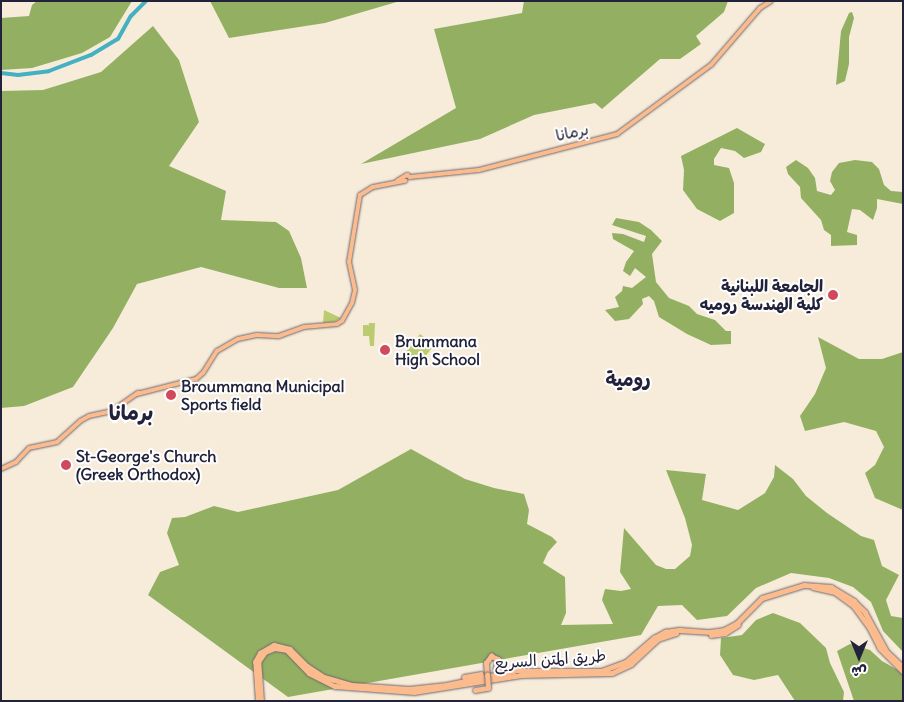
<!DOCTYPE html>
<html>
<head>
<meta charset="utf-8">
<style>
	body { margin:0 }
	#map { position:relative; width:904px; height:702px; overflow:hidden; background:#f7ecda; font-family:Delius,"Playpen Sans Arabic",sans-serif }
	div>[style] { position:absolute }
	.green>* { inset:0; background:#bacc6f; transform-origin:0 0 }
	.forest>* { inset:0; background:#93b062 }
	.river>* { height:4px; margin:-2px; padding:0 2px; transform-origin:2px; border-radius:2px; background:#44b0c2 }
	.roads { filter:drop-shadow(0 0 1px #6d6973) drop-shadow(0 0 1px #6d6973) }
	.major>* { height:4px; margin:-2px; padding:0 2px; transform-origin:2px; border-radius:2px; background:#fbbb8d }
	.highway>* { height:4.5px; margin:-2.25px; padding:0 2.25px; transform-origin:2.25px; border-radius:2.25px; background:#fbbb8d }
	.bridges { filter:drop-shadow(0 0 1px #6d6973) drop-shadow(0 0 1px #6d6973) }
	.highway-bridge>* { height:4.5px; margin:-2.25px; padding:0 2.25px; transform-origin:2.25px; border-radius:2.25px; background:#fbbb8d }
	.dots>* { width:14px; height:14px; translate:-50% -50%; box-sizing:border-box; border:2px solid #fff; border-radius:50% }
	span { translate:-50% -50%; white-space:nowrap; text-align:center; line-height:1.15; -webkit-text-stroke:4px #fff; paint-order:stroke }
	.street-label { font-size:16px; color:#22223b }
	.poi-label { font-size:16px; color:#22223b; font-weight:700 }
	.right { translate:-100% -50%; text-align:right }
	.left { translate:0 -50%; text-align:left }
	.quarter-label { font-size:19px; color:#22223b; font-weight:700 }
	.district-label { font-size:21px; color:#22223b; font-weight:700 }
	.frame { position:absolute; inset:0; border:2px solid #22223b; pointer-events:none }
	.north { position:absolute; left:834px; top:632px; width:50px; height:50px; -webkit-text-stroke:4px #fff; paint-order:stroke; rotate:180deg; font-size:14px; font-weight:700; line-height:20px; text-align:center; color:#22223b }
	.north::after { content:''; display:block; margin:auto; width:18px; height:22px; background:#22223b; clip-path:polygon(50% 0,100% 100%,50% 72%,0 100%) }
</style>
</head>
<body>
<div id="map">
	<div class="green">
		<div style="clip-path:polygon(324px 310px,341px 318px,334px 322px,323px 323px)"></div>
		<div style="clip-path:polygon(369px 323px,375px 323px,374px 346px,370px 346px,369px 336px,363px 336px,363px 325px,368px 325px,368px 327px)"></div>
		<div style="left:420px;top:334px;width:18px;height:26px;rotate:38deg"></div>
	</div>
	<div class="forest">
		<div style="clip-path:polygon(37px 1px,132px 1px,110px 37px,82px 53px,32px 68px,1px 70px,1px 18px,29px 16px,32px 5px)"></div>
		<div style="clip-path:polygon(210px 1px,400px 1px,325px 23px,229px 38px)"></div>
		<div style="clip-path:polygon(524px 1px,728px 1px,724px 12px,696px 36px,701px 44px,680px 59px,660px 59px,602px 109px,595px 103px,534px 115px,480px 139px,361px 164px,456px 108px,434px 29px,522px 13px)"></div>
		<div style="clip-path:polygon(852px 12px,854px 18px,849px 37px,849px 64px,845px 81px,836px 85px,841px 31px,849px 13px)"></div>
		<div style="clip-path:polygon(153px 26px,179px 60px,199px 122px,169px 166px,226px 191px,221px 220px,276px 222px,289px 231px,301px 258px,307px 288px,279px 288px,201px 267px,137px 284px,113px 328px,73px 387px,24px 406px,1px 408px,1px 91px,43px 90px,101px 72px)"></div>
		<div style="clip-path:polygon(737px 128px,765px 144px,761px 152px,744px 158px,735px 151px,721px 148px,714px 159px,714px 165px,729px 168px,734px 183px,734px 213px,720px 221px,697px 209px,683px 190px,684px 170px,681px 156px)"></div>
		<div style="clip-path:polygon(796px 160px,808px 168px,815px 178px,817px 191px,831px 195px,835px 190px,830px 181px,832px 172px,839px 163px,855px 160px,872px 162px,879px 169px,884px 185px,891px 191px,903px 192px,903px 204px,877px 199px,877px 208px,873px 220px,860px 210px,852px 209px,847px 232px,857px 235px,857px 245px,831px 246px,831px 235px,824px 230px,821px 220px,801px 198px,800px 187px,788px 174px,786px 167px)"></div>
		<div style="clip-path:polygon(616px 218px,639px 222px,651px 230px,662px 241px,652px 254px,656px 282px,669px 298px,689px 306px,697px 314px,715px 320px,726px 331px,731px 331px,731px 344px,711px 345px,687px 334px,659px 317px,654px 301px,649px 296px,642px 299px,643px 304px,629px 319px,615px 321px,605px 310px,619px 307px,615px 297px,622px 291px,623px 286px,632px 288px,646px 277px,635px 268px,630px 276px,623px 271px,626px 262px,634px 251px,613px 239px,612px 233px,623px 234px,644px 242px,646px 236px,612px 225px)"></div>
		<div style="clip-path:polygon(818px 337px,859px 359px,882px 359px,903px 352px,903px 510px,875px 498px,865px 473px,875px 465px,884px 447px,876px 431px,844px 422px,805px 431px,800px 416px,815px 394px,826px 368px)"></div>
		<div style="clip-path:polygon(411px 449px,465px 479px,494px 488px,524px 494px,529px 510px,527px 524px,552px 537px,557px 542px,548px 552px,543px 563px,565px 577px,566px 613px,561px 625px,613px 624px,602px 600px,605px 589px,621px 591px,631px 589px,620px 572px,624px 528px,656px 565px,666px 569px,675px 569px,690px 556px,692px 545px,685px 518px,666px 470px,706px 474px,702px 500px,738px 510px,765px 493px,774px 477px,775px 465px,793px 479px,806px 496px,827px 513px,861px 536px,874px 540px,882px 566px,899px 575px,886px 600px,891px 616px,903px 618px,903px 652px,883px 631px,871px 602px,853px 587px,829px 578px,791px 573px,756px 588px,727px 616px,697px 620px,682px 605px,658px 606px,641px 635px,288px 697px,148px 595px,160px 572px,179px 565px,167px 533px,172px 518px,185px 517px,214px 506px,238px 512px,338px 490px)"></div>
		<div style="clip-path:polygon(773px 613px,800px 623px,826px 648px,830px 663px,844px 692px,843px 701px,795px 701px,778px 675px,754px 680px,733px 675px,720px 655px,721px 638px,742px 635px,756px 620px)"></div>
		<div style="clip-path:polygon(850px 644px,870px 650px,882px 661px,903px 673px,903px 701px,854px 701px,837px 651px)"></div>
	</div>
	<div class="river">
		<div style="left:1px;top:73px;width:17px;rotate:7deg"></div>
		<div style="left:18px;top:75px;width:31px;rotate:-7deg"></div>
		<div style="left:49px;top:71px;width:45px;rotate:-20.9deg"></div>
		<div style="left:91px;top:55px;width:31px;rotate:-31deg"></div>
		<div style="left:118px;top:39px;width:26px;rotate:-61deg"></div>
		<div style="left:131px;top:16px;width:21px;rotate:-45deg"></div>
	</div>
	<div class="roads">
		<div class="major">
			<div style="left:397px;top:181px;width:12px;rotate:-31deg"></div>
			<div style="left:407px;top:175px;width:4px;rotate:34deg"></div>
			<div style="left:410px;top:177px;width:69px;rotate:-5.8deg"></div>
			<div style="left:479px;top:170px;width:143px;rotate:-14.6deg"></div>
			<div style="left:617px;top:134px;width:117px;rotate:-36.3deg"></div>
			<div style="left:711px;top:65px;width:75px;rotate:-49.3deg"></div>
			<div style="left:760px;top:8px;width:13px;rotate:-32deg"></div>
			<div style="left:137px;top:394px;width:61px;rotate:-14.3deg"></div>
			<div style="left:196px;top:379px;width:9px;rotate:-41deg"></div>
			<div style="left:203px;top:373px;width:26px;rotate:-58deg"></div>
			<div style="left:217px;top:351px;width:24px;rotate:-30deg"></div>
			<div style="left:238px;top:339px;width:19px;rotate:-12deg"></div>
			<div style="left:257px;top:335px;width:22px;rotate:3deg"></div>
			<div style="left:279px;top:336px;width:27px;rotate:-20deg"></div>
			<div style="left:304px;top:327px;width:33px;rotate:-5deg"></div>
			<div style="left:337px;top:324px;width:6px;rotate:-31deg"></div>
			<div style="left:342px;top:321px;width:21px;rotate:-61deg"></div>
			<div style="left:352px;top:303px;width:13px;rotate:-77deg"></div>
			<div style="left:355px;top:290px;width:29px;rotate:-102deg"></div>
			<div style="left:349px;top:262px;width:68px;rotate:-80.7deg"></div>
			<div style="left:360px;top:195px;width:15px;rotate:-32deg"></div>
			<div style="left:373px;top:187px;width:33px;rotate:-11deg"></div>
			<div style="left:1px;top:469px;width:17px;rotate:-25deg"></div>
			<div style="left:16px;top:462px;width:19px;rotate:-47deg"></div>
			<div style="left:29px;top:448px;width:29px;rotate:-12deg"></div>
			<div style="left:57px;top:442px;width:31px;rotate:-42deg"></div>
			<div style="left:80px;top:421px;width:10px;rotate:-29deg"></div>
			<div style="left:89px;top:416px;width:24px;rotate:-12deg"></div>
			<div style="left:112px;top:411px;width:32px;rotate:-35deg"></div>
		</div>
		<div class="highway">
			<div style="left:813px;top:587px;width:23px;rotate:13deg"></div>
			<div style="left:835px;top:592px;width:24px;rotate:36deg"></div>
			<div style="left:854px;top:606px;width:27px;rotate:54deg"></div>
			<div style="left:870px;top:628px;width:22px;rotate:63deg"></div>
			<div style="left:880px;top:648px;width:33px;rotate:45deg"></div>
			<div style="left:711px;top:635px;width:14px;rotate:-8deg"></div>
			<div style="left:725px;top:633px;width:15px;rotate:-32deg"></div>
			<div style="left:487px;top:675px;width:12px;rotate:-95deg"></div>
			<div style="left:486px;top:663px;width:9px;rotate:-54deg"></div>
			<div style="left:491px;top:656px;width:8px;rotate:23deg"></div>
			<div style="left:498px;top:659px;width:10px;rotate:101deg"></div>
			<div style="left:496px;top:669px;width:6px;rotate:39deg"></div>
			<div style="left:464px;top:677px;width:17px;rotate:-10deg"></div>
			<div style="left:258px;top:701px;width:39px;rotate:-94deg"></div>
			<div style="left:255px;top:662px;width:10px;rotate:-61deg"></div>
			<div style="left:260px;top:653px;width:16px;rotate:-30deg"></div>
			<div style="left:274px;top:645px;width:16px;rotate:14deg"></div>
			<div style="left:290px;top:649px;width:24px;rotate:45deg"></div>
			<div style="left:307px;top:666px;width:20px;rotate:33deg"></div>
			<div style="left:324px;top:677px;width:29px;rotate:16deg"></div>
			<div style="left:352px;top:685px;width:57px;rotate:4deg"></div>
			<div style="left:409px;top:689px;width:37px;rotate:-6deg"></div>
			<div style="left:446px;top:685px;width:69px;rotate:-11.6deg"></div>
			<div style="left:514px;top:671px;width:87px"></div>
			<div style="left:601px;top:671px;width:27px;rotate:-20deg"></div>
			<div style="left:626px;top:662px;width:37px;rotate:-41deg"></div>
			<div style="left:654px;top:638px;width:13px;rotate:-29deg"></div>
			<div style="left:665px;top:632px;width:15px;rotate:-8deg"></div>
			<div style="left:680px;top:630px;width:30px;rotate:4deg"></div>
			<div style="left:710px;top:632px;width:14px;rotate:-8deg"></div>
			<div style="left:724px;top:630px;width:15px;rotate:-28deg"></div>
			<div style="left:737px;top:623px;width:35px;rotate:-45deg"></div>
			<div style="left:762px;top:598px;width:44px;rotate:-17.2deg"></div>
			<div style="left:804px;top:585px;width:27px;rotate:4deg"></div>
			<div style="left:831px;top:587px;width:27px;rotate:31deg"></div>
			<div style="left:854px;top:601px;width:16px;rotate:45deg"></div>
			<div style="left:865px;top:612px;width:46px;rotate:61.2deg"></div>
			<div style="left:887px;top:652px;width:22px;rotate:43deg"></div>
			<div style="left:261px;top:701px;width:39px;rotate:-94deg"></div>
			<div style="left:258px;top:662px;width:12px;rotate:-55deg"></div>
			<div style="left:265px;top:652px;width:11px;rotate:-22deg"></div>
			<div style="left:275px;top:648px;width:12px;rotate:9deg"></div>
			<div style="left:287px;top:650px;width:32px;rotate:46deg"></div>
			<div style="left:309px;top:673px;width:29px;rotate:27deg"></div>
			<div style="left:335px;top:686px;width:79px;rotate:4.3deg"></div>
			<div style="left:414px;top:692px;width:108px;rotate:-9deg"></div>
			<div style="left:521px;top:675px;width:91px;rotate:-1.3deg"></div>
			<div style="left:612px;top:673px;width:21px;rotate:-25deg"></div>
			<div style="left:631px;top:664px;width:37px;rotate:-43deg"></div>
			<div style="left:658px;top:639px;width:19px;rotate:-18deg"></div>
		</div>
	</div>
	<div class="bridges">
		<div class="highway-bridge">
			<div style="left:475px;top:690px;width:13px;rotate:-9deg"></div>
			<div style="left:488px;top:688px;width:13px;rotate:-94deg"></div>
		</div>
	</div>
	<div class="dots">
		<div style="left:833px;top:295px;background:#d1495b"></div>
		<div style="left:385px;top:350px;background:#d1495b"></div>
		<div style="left:171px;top:395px;background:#d1495b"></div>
		<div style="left:66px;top:465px;background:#d1495b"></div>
	</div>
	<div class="street-label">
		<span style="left:572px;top:132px;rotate:-12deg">برمانا</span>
		<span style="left:550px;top:659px;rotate:-4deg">طريق المتن السريع</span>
	</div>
	<div class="poi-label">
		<span class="right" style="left:823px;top:295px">الجامعة اللبنانية<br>كلية الهندسة روميه</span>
		<span class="left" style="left:395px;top:350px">Brummana<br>High School</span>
		<span class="left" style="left:181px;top:395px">Broummana Municipal<br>Sports field</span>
		<span class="left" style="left:76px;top:465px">St-George's Church<br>(Greek Orthodox)</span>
	</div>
	<div class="quarter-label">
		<span style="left:628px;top:380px">رومية</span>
	</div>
	<div class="district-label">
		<span style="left:131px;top:413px">برمانا</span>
	</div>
	<div class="frame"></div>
	<div class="north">ش</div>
</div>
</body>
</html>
